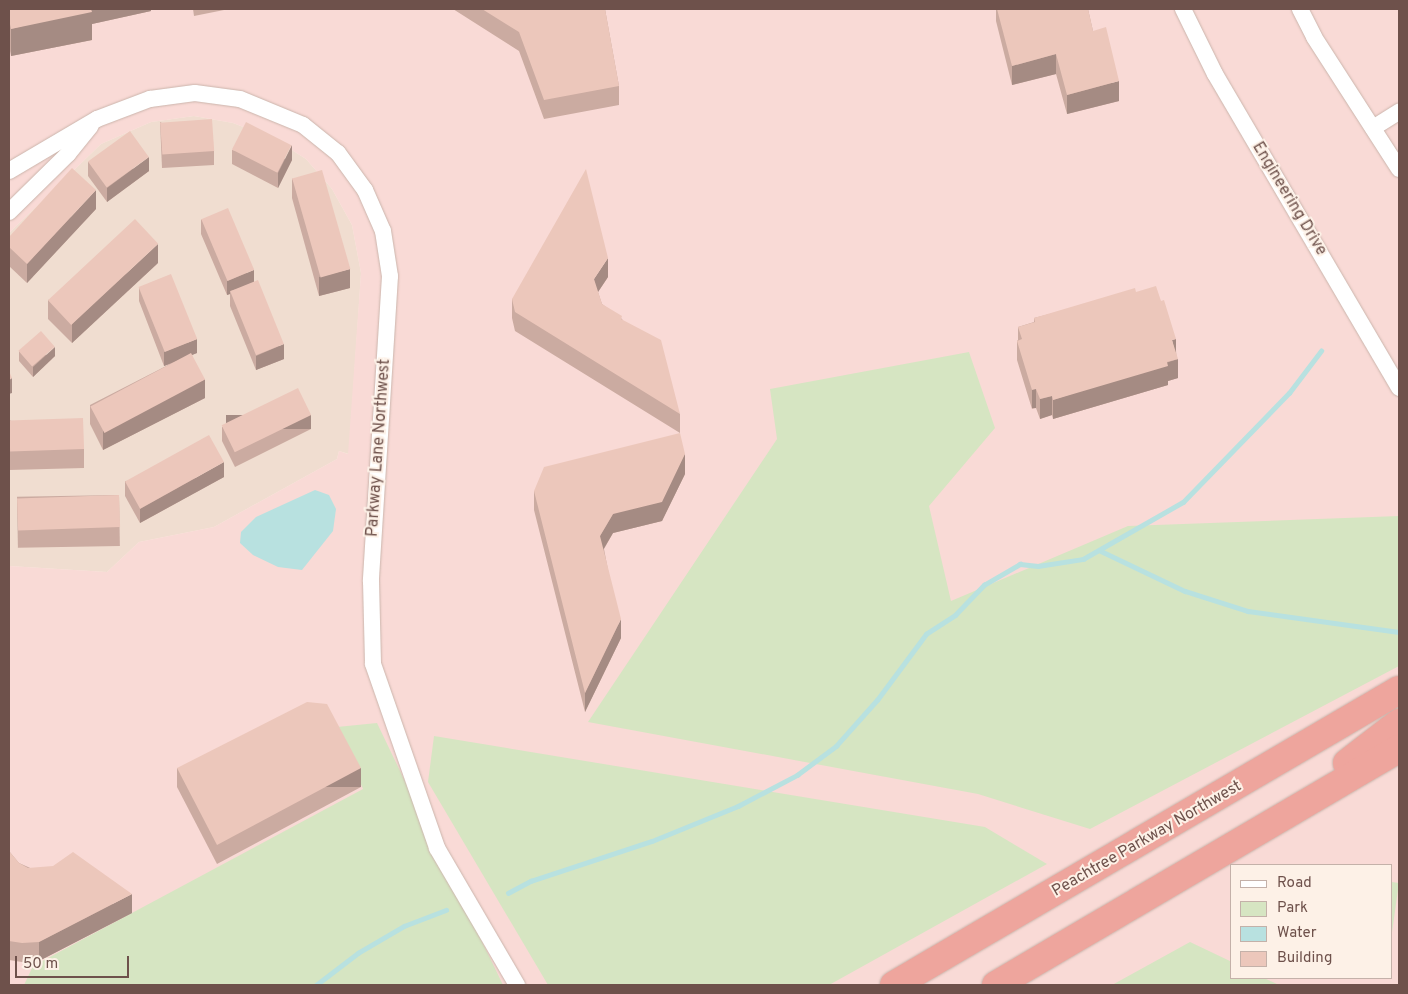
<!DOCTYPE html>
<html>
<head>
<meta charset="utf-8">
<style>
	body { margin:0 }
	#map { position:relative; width:1408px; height:994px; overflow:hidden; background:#f9ece1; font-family:Overpass,sans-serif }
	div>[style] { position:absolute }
	.residential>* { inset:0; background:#f0ddd0 }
	.commercial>* { inset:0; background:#f9dad6 }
	.green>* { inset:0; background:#d6e5c2; transform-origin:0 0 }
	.water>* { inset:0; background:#b8e1e0 }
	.stream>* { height:4.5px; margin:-2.25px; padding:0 2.25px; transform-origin:2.25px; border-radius:2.25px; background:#b8e1e0 }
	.roads { filter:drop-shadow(0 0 1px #cbb5ac) drop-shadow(0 0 1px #cbb5ac) }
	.street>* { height:16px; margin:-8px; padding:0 8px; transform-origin:8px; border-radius:8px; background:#fff }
	.highway>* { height:28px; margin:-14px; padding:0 14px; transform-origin:14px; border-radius:14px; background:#eea59d }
	.wall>* { inset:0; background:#cbaba1; transform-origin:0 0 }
	.shaded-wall>* { inset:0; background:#a58b83; transform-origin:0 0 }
	.building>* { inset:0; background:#ecc7bb; transform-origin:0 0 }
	span { translate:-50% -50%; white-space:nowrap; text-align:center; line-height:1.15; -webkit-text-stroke:4px #fdf1e7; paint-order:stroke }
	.street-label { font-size:16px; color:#6e514b }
	.frame { position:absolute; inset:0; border:10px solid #6e514b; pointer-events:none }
	.legend { position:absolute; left:1230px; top:864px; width:162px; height:115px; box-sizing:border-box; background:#fdf1e7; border:1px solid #c4b1a9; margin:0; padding:6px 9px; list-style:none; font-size:15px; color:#6e514b }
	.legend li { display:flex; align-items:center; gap:10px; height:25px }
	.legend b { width:25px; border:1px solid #c4b1a9 }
	.scale { position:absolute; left:15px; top:956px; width:114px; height:22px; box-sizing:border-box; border:2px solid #6e514b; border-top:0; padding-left:6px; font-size:15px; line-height:18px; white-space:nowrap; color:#6e514b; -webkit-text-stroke:4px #fdf1e7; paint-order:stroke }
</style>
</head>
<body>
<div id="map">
	<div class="residential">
		<div style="clip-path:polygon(194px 116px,233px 123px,276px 140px,306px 159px,332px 189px,352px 225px,361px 273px,349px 454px,339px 451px,337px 459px,214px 527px,139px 542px,107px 572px,9px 566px,9px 233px,101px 144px,151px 122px)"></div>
	</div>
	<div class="commercial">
		<div style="clip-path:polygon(evenodd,9px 9px,1399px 9px,1399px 985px,9px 985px,9px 566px,107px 572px,139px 542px,214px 527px,337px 459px,339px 451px,348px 454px,361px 273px,352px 225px,332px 189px,306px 159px,276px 140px,233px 123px,194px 116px,151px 122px,101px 144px,9px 233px,9px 9px,1232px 865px,1392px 865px,1392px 978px,1232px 978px,1232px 865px)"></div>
	</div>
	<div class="green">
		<div style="clip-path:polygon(969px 352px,995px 428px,929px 506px,951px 601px,1128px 526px,1399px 516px,1399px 666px,1090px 829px,978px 794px,588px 722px,777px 439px,770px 389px)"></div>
		<div style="clip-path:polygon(377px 723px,503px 985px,24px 985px,33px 966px,363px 789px,337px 727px)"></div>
		<div style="clip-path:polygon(434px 736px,985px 827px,1047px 864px,829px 985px,548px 985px,428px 782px)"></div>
		<div style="left:1392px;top:882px;width:7px;height:94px;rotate:8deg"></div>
		<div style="clip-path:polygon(1190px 942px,1232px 962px,1232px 978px,1264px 978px,1279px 985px,1112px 985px)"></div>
	</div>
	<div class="water">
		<div style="clip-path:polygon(315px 490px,329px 495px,336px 509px,333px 531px,302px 570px,278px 567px,253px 555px,240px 543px,241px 532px,256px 517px)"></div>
	</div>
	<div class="stream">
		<div style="left:1101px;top:551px;width:93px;rotate:25.5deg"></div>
		<div style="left:1185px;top:591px;width:66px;rotate:17.6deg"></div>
		<div style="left:1248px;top:611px;width:152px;rotate:7.9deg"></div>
		<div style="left:508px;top:893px;width:26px;rotate:-28deg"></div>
		<div style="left:531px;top:881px;width:127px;rotate:-18.3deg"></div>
		<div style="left:652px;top:841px;width:93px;rotate:-22.1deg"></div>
		<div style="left:738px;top:806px;width:67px;rotate:-27.7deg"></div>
		<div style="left:797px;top:775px;width:49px;rotate:-36.6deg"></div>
		<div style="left:836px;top:746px;width:62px;rotate:-48.3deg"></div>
		<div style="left:877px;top:700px;width:82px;rotate:-53.4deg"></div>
		<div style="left:926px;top:634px;width:35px;rotate:-33deg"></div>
		<div style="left:955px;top:615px;width:42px;rotate:-46deg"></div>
		<div style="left:984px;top:585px;width:42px;rotate:-30.3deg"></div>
		<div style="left:1020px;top:564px;width:18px;rotate:6deg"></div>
		<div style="left:1038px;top:566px;width:46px;rotate:-8.8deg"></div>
		<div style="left:1083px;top:559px;width:115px;rotate:-29.7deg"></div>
		<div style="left:1183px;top:502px;width:152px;rotate:-45.8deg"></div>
		<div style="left:1289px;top:393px;width:53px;rotate:-52.7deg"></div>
		<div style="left:316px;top:985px;width:53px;rotate:-37.3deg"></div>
		<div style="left:358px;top:953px;width:53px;rotate:-30.4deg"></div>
		<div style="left:404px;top:926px;width:45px;rotate:-20.9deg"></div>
	</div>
	<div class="roads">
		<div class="street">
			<div style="left:1183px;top:9px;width:72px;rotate:63.8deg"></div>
			<div style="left:1215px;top:74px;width:364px;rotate:59.6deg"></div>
			<div style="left:1300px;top:9px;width:31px;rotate:63deg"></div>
			<div style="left:1314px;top:37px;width:157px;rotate:57.2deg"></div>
			<div style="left:1373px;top:128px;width:31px;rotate:-32deg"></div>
			<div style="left:9px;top:171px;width:102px;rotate:-30.6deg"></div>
			<div style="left:97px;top:119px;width:57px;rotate:-20.7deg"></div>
			<div style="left:150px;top:99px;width:45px;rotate:-7.6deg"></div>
			<div style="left:195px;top:93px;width:45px;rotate:7.6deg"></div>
			<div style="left:240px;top:99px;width:68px;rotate:22.4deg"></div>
			<div style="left:303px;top:125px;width:45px;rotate:38.7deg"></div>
			<div style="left:338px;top:153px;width:46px;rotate:53.9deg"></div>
			<div style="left:365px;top:190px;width:45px;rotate:66.3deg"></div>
			<div style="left:383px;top:231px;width:46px;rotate:81.2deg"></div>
			<div style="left:390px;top:276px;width:306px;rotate:93.6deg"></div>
			<div style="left:371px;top:581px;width:83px;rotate:88.6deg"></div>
			<div style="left:373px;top:664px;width:195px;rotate:70.8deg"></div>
			<div style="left:437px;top:848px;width:159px;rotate:59.7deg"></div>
			<div style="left:9px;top:212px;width:83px;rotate:-44.5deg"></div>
			<div style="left:68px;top:154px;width:36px;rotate:-51deg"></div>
		</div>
		<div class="highway">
			<div style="left:1347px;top:763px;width:66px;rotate:-37.6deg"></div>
			<div style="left:894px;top:985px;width:585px;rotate:-30.29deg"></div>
			<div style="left:996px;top:985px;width:467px;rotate:-30.4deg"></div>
		</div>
	</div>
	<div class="wall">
		<div style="clip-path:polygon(9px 9px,151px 9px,151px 11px,92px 24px,92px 40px,11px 56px,9px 46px)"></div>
		<div style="clip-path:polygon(193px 9px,229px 9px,194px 16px)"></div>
		<div style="clip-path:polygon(453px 9px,605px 9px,619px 86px,619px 105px,544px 119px,519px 51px)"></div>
		<div style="clip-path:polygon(996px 9px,1088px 9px,1093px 31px,1119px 101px,1067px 114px,1056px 74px,1012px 85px,996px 21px)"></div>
		<div style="clip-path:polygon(160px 122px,214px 151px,214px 165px,162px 168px)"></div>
		<div style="clip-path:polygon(232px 150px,292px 160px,278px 188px,232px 164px)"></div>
		<div style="clip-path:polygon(88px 162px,149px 171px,107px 202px,88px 176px)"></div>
		<div style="clip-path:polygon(292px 178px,350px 288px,319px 296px,292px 198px)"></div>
		<div style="clip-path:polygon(96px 209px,27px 283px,9px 266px,9px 237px)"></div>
		<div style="clip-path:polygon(201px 219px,254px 282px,284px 359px,256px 370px,230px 306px,230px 294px,227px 295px,201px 234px)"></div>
		<div style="clip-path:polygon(158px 263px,72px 343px,48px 319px,48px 300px)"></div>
		<div style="clip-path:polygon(608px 277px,598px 292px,602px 304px,622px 319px,680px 414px,680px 433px,515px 331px,512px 318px,512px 299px)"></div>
		<div style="clip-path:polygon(139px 287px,197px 353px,192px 355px,205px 398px,103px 450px,90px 424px,90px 405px,170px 364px,164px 366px,139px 301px)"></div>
		<div style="clip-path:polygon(1136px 292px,1176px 350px,1178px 378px,1168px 381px,1168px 385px,1053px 419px,1052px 415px,1040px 419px,1036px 408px,1032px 409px,1017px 360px,1017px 341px,1018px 340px,1018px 327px,1034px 322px,1034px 318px)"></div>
		<div style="clip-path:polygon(19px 351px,55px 356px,33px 377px,19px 361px)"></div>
		<div style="clip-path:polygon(9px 420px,84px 449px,84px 468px,9px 470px)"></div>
		<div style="clip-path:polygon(222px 427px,311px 429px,235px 467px,222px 441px)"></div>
		<div style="clip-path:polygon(685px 474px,662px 521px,613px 533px,604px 549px,621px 638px,585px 712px,534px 510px,534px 491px)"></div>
		<div style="clip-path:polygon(224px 477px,140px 523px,125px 496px,125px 481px)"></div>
		<div style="left:119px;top:495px;width:51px;height:102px;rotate:89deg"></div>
		<div style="clip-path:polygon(177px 768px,361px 787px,217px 864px,177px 787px)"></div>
		<div style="clip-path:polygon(9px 851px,19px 863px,132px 913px,39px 961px,22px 962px,9px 960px)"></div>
	</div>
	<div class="shaded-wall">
		<div style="clip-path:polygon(89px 9px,151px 9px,151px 11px,92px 24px,92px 40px,11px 56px,11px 29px)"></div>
		<div style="clip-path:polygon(1056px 54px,1056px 74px,1012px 85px,1012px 66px)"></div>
		<div style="clip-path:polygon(1119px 81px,1119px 101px,1067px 114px,1067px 95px)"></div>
		<div style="clip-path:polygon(292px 145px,292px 160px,278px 188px,278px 173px)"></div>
		<div style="clip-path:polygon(149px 157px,149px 171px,107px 202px,107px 188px)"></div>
		<div style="clip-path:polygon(96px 190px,96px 209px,27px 283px,27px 264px)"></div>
		<div style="clip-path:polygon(158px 244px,158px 263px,72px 343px,72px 324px)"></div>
		<div style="clip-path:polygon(608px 258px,608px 277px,594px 298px,594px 279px)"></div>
		<div style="clip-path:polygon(350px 269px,350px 288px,319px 296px,319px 277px)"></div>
		<div style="clip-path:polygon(254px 270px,254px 284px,230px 291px,230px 294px,227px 295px,227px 281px)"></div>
		<div style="clip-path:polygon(197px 339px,197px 353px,164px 366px,164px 352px)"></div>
		<div style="clip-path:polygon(1176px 339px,1176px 358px,1172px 340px)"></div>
		<div style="clip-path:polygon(284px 344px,284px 359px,256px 370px,256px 356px)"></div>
		<div style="clip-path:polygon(55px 347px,55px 356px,33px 377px,33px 367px)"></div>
		<div style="clip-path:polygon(1178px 359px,1178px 378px,1168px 381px,1168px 385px,1053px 419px,1053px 400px)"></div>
		<div style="clip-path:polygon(12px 378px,12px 393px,9px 394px,9px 380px)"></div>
		<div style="clip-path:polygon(205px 379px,205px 398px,103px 450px,103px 431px)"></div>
		<div style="left:1036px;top:389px;width:19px;height:4px;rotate:90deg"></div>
		<div style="clip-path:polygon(1052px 396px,1052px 415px,1040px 419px,1040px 399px)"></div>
		<div style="left:311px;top:415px;width:14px;height:85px;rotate:90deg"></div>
		<div style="clip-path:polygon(685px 454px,685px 474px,662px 521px,613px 533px,600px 555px,600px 536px,613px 514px)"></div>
		<div style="clip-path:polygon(224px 462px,224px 477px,140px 523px,140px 509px)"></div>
		<div style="clip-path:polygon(621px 619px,621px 638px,585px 712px,585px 693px)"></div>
		<div style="left:361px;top:768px;width:19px;height:163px;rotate:90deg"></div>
		<div style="clip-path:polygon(132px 894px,132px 913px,39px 961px,39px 942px)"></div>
	</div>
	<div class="building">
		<div style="clip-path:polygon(9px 9px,91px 9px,92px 12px,11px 29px,9px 19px)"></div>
		<div style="clip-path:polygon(482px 9px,605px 9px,619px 86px,544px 100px,519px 32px)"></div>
		<div style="clip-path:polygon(997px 9px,1088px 9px,1093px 31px,1106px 27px,1119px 81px,1067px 95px,1056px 54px,1012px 66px)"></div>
		<div style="left:212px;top:119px;width:32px;height:52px;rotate:86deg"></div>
		<div style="left:246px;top:122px;width:51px;height:31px;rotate:27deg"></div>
		<div style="left:130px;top:131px;width:32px;height:52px;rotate:54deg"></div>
		<div style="clip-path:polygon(72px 168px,96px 190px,27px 264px,9px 247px,9px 237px)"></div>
		<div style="clip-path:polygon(586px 169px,608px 258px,594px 279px,602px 304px,622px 316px,621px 319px,661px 340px,680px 414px,515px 312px,512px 299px)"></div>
		<div style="left:322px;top:170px;width:103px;height:31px;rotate:74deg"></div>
		<div style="left:228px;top:208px;width:67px;height:29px;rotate:67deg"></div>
		<div style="left:135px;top:219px;width:34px;height:119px;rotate:47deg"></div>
		<div style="left:171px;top:274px;width:70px;height:35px;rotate:68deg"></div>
		<div style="left:258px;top:280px;width:69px;height:30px;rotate:68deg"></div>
		<div style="clip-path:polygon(1156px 286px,1161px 301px,1164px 300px,1176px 339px,1172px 340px,1178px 359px,1167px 362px,1168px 366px,1053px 400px,1052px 396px,1040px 399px,1036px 389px,1032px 390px,1017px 341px,1022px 339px,1018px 327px,1035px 322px,1034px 318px,1135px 288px,1136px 292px)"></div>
		<div style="left:41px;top:331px;width:21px;height:30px;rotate:49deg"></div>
		<div style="left:191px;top:353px;width:30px;height:114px;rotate:62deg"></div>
		<div style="clip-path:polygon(9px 371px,12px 378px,9px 380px)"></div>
		<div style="left:298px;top:388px;width:30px;height:85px;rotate:64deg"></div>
		<div style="left:83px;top:418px;width:31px;height:74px;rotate:88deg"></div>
		<div style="clip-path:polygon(680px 433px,685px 454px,662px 502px,613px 514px,600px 536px,621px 619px,585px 693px,534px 491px,544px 467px)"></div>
		<div style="left:209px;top:435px;width:31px;height:96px;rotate:61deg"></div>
		<div style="left:119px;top:495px;width:32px;height:102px;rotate:88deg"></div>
		<div style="clip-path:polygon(307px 702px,327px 704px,361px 768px,217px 845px,177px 768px)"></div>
		<div style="clip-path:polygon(9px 851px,19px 863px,28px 868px,53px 866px,73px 852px,132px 894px,39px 942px,22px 943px,9px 941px)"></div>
	</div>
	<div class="street-label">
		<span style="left:1289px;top:199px;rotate:59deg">Engineering Drive</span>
		<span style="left:379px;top:448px;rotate:-86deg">Parkway Lane Northwest</span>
		<span style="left:1147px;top:839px;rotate:-30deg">Peachtree Parkway Northwest</span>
	</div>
	<div class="frame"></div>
	<ul class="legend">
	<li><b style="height:6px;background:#fff"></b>Road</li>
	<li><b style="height:14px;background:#d6e5c2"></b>Park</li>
	<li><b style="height:14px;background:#b8e1e0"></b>Water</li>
	<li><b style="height:14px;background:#ecc7bb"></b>Building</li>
	</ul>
	<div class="scale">50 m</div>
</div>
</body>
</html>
